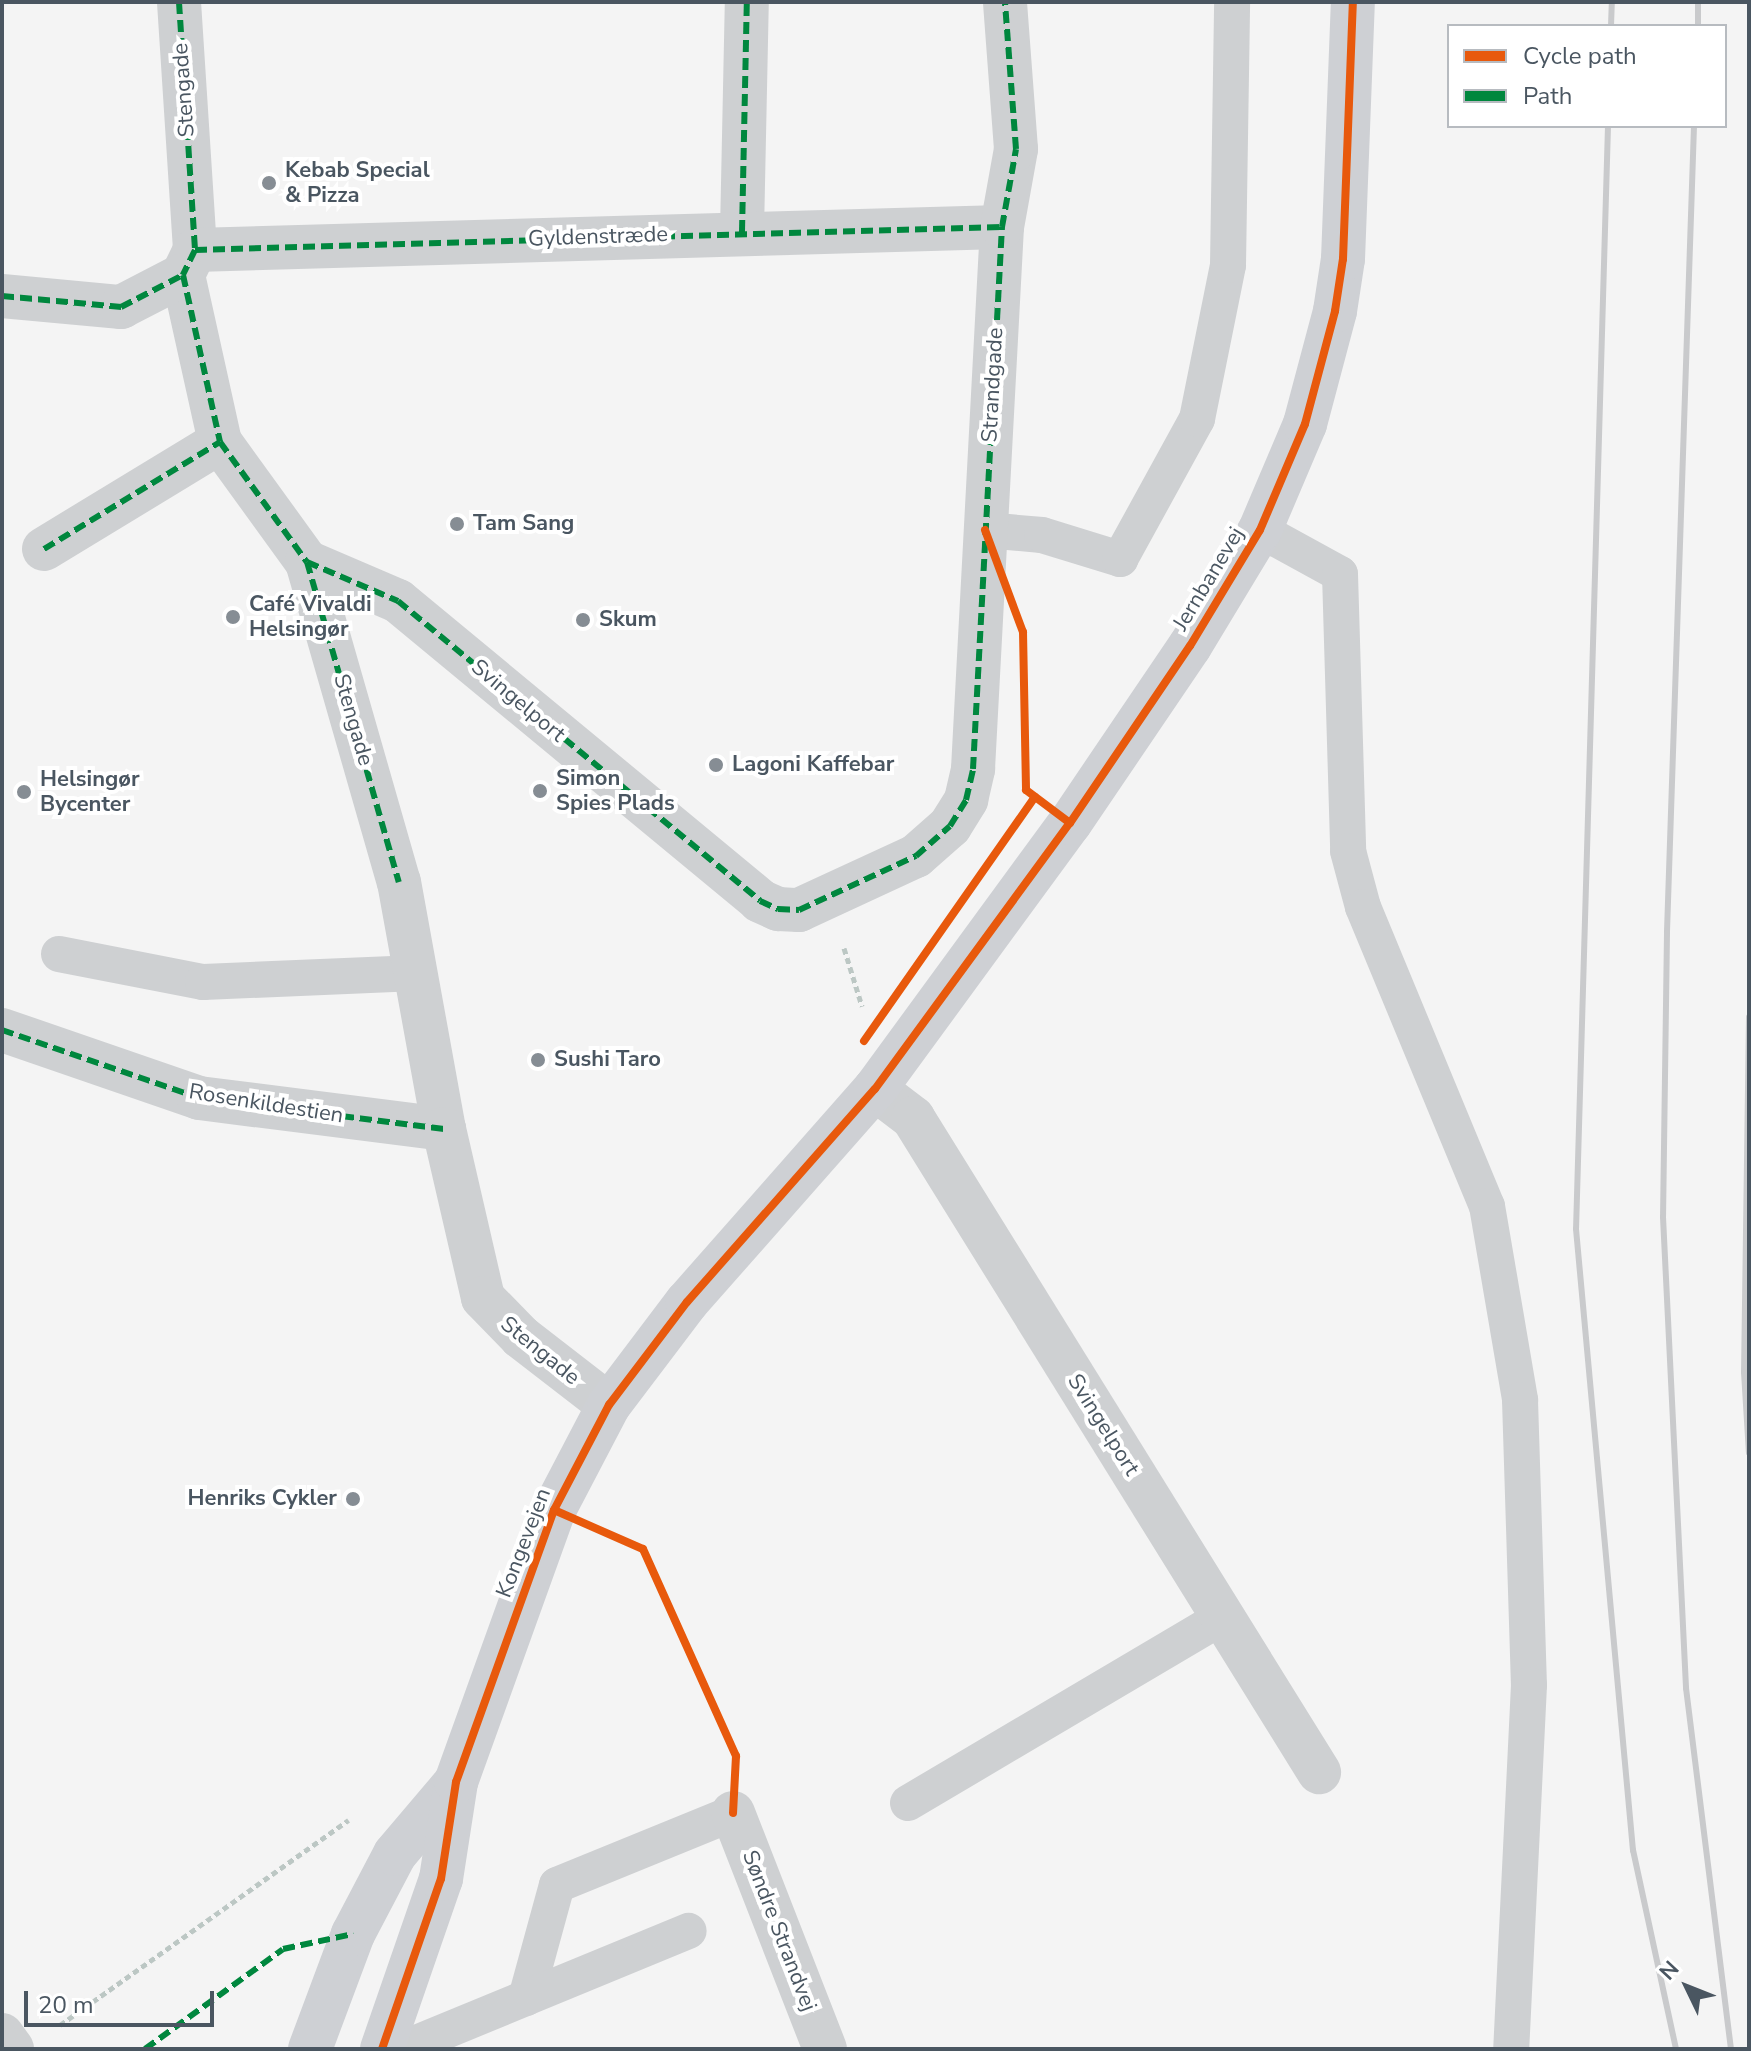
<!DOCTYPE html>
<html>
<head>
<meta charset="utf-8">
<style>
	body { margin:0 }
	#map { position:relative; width:1751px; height:2051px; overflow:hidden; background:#f4f4f4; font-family:"Nunito Sans",sans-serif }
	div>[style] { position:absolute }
	.path>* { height:5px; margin-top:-2.5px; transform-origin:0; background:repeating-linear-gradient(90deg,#bcc7c4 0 6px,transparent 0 10px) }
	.service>* { height:36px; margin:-18px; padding:0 18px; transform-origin:18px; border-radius:18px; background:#ced0d2 }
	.pedestrian>* { height:44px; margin:-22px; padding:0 22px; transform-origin:22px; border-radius:22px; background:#ced0d2 }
	.minor>* { height:44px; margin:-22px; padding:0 22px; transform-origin:22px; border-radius:22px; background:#ced0d2 }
	.secondary>* { height:44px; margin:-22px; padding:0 22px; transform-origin:22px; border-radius:22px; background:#ced0d4 }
	.rail>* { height:6px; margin:-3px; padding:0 3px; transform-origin:3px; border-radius:3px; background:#c9cacc }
	.quiet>* { height:6px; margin-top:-3px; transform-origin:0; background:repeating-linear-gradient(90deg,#00873e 0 12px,transparent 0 18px) }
	.cycleway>* { height:8px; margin:-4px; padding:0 4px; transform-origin:4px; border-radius:4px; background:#e8590c }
	.dots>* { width:22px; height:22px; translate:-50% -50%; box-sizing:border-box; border:4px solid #fff; border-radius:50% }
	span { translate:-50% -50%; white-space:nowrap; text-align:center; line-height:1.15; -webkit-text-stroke:8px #fff; paint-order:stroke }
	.street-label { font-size:22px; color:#4a5661 }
	.poi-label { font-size:22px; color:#4a5661; font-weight:700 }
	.left { translate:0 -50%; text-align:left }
	.right { translate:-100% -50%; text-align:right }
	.frame { position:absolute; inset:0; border:4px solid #4a5661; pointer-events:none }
	.legend { position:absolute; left:1447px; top:24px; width:280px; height:104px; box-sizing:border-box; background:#fff; border:2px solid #b7bbc0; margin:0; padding:10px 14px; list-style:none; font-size:24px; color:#4a5661 }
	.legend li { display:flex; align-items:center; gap:16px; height:40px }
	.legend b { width:40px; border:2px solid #b7bbc0 }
	.north { position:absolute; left:1647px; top:1947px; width:80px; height:80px; -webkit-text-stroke:6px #fff; paint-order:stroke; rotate:313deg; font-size:22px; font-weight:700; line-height:32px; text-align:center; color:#4a5661 }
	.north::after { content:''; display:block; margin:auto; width:28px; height:36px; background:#4a5661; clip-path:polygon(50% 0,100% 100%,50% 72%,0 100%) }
	.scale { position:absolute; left:24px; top:1991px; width:190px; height:36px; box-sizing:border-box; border:4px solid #4a5661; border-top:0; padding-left:10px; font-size:24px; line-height:28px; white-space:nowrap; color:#4a5661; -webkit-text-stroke:6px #fff; paint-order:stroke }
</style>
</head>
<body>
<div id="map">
	<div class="path">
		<div style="left:844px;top:948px;width:61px;rotate:72.8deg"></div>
		<div style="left:60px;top:2025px;width:354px;rotate:-35.4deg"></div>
	</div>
	<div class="service">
		<div style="left:985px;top:530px;width:57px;rotate:5deg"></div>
		<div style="left:1042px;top:535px;width:82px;rotate:17.1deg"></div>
		<div style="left:1120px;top:559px;width:160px;rotate:-61.2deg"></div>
		<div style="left:1197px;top:419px;width:157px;rotate:-78.6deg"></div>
		<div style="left:1228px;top:265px;width:263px;rotate:-89.1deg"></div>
		<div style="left:1260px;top:530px;width:91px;rotate:28.8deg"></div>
		<div style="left:1340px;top:574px;width:277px;rotate:88.3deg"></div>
		<div style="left:1348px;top:851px;width:58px;rotate:75deg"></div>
		<div style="left:1363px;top:907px;width:324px;rotate:67.5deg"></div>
		<div style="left:1487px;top:1206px;width:197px;rotate:80.3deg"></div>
		<div style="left:1520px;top:1400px;width:285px;rotate:88.2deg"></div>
		<div style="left:1529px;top:1685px;width:364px;rotate:92.8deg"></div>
		<div style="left:59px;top:954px;width:147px;rotate:11deg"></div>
		<div style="left:203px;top:982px;width:214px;rotate:-2.4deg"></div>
		<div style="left:908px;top:1803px;width:366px;rotate:-30.6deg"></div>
		<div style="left:526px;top:1998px;width:117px;rotate:-74.7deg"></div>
		<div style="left:557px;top:1885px;width:190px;rotate:-22.2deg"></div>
		<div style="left:402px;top:2049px;width:310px;rotate:-22.4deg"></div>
	</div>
	<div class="pedestrian">
		<div style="left:179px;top:2px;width:249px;rotate:86.3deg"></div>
		<div style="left:195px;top:250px;width:28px;rotate:116deg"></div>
		<div style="left:183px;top:275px;width:171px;rotate:77.5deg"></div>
		<div style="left:220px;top:442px;width:148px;rotate:54.1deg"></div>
		<div style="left:307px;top:562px;width:333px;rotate:74deg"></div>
		<div style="left:742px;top:232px;width:230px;rotate:-88.8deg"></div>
		<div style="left:195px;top:250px;width:807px;rotate:-1.63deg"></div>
		<div style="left:2px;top:296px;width:120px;rotate:5.3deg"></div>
		<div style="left:121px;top:307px;width:70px;rotate:-27.3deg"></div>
		<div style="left:44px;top:549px;width:206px;rotate:-31.3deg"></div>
		<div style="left:307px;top:562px;width:99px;rotate:23.2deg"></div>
		<div style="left:398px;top:601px;width:470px;rotate:39.6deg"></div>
		<div style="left:760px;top:901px;width:20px;rotate:24deg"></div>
		<div style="left:778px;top:909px;width:21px;rotate:3deg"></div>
		<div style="left:799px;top:910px;width:129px;rotate:-24.8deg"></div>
		<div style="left:916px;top:856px;width:45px;rotate:-41.4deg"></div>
		<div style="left:950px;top:826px;width:31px;rotate:-58deg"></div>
		<div style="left:966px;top:800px;width:32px;rotate:-77deg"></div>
		<div style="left:973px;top:769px;width:543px;rotate:-86.94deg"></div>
		<div style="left:1002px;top:227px;width:79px;rotate:-79.8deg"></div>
		<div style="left:1016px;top:149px;width:147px;rotate:-94.3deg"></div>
		<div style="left:2px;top:1030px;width:208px;rotate:19deg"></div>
		<div style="left:199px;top:1098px;width:247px;rotate:7.2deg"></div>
	</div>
	<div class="minor">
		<div style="left:399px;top:882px;width:251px;rotate:79.7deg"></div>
		<div style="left:444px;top:1129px;width:173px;rotate:77deg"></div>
		<div style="left:483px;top:1298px;width:54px;rotate:45.7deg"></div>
		<div style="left:521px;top:1337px;width:111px;rotate:37.7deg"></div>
		<div style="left:875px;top:1089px;width:48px;rotate:37.3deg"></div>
		<div style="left:913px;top:1118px;width:770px;rotate:58.17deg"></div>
		<div style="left:733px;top:1813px;width:253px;rotate:68.7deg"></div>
		<div style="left:2px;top:2035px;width:17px;rotate:54deg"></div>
	</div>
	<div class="secondary">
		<div style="left:310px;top:2049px;width:123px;rotate:-69.5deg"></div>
		<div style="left:353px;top:1934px;width:90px;rotate:-62.3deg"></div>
		<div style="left:395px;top:1854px;width:94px;rotate:-49.7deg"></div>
		<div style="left:382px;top:2049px;width:180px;rotate:-70.9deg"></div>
		<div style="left:441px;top:1879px;width:98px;rotate:-81.2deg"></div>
		<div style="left:456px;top:1782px;width:289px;rotate:-70.2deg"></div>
		<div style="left:554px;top:1510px;width:119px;rotate:-62.4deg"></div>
		<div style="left:609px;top:1405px;width:129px;rotate:-52.9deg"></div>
		<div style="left:687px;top:1302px;width:284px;rotate:-48.6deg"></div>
		<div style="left:875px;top:1089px;width:330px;rotate:-53.8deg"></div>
		<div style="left:1070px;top:823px;width:214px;rotate:-55.9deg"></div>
		<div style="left:1190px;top:646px;width:135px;rotate:-58.9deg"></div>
		<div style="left:1260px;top:530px;width:115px;rotate:-67deg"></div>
		<div style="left:1305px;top:424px;width:117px;rotate:-75.1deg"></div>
		<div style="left:1335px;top:311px;width:53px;rotate:-81.3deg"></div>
		<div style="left:1343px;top:259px;width:257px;rotate:-87.8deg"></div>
	</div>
	<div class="rail">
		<div style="left:1611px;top:26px;width:24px;rotate:-88deg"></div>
		<div style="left:1698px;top:26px;width:24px;rotate:-90deg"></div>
		<div style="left:1608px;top:126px;width:1103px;rotate:91.66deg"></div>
		<div style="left:1576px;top:1229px;width:624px;rotate:84.76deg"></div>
		<div style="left:1633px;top:1850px;width:204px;rotate:77.8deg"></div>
		<div style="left:1694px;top:126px;width:807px;rotate:91.92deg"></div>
		<div style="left:1667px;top:933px;width:284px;rotate:90.8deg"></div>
		<div style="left:1663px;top:1217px;width:472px;rotate:87.2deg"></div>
		<div style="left:1686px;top:1688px;width:364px;rotate:82.9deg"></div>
		<div style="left:1749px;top:1017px;width:355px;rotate:90.8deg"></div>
		<div style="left:1744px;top:1372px;width:81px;rotate:86.5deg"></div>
	</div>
	<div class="quiet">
		<div style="left:179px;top:2px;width:249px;rotate:86.3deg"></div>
		<div style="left:195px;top:250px;width:28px;rotate:116deg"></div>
		<div style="left:183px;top:275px;width:171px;rotate:77.5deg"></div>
		<div style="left:220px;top:442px;width:148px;rotate:54.1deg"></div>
		<div style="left:307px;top:562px;width:333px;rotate:74deg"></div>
		<div style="left:742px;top:232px;width:230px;rotate:-88.8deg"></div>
		<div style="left:195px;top:250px;width:807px;rotate:-1.63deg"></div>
		<div style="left:2px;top:296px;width:120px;rotate:5.3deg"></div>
		<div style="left:121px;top:307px;width:70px;rotate:-27.3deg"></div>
		<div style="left:44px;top:549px;width:206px;rotate:-31.3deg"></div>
		<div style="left:307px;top:562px;width:99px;rotate:23.2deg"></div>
		<div style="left:398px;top:601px;width:470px;rotate:39.6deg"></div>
		<div style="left:760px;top:901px;width:20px;rotate:24deg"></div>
		<div style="left:778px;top:909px;width:21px;rotate:3deg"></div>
		<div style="left:799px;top:910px;width:129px;rotate:-24.8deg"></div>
		<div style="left:916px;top:856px;width:45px;rotate:-41.4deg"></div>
		<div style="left:950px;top:826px;width:31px;rotate:-58deg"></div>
		<div style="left:966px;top:800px;width:32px;rotate:-77deg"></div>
		<div style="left:973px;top:769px;width:543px;rotate:-86.94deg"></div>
		<div style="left:1002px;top:227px;width:79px;rotate:-79.8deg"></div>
		<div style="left:1016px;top:149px;width:147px;rotate:-94.3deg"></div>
		<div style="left:2px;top:1030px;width:208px;rotate:19deg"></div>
		<div style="left:199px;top:1098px;width:247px;rotate:7.2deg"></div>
		<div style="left:145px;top:2049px;width:170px;rotate:-35.9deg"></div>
		<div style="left:283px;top:1949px;width:72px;rotate:-12.1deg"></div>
	</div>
	<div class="cycleway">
		<div style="left:985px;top:530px;width:109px;rotate:69.6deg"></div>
		<div style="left:1023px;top:632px;width:158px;rotate:88.9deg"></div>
		<div style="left:1026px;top:790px;width:55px;rotate:36.9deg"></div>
		<div style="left:864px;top:1041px;width:298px;rotate:-55deg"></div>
		<div style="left:554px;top:1510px;width:97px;rotate:23.7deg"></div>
		<div style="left:643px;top:1549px;width:227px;rotate:65.8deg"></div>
		<div style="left:736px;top:1756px;width:57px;rotate:93deg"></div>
		<div style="left:382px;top:2049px;width:180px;rotate:-70.9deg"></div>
		<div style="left:441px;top:1879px;width:98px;rotate:-81.2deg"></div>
		<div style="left:456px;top:1782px;width:289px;rotate:-70.2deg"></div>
		<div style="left:554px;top:1510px;width:119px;rotate:-62.4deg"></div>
		<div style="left:609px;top:1405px;width:129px;rotate:-52.9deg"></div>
		<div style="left:687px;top:1302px;width:284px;rotate:-48.6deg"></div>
		<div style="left:875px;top:1089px;width:330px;rotate:-53.8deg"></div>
		<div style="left:1070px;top:823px;width:214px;rotate:-55.9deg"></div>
		<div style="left:1190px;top:646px;width:135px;rotate:-58.9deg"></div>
		<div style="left:1260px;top:530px;width:115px;rotate:-67deg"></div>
		<div style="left:1305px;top:424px;width:117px;rotate:-75.1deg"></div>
		<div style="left:1335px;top:311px;width:53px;rotate:-81.3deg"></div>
		<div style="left:1343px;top:259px;width:257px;rotate:-87.8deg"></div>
	</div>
	<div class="dots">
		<div style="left:269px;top:183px;background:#868d94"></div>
		<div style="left:457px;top:524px;background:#868d94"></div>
		<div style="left:233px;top:617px;background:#868d94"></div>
		<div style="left:583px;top:620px;background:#868d94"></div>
		<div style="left:716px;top:765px;background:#868d94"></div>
		<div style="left:540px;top:791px;background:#868d94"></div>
		<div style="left:24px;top:792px;background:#868d94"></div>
		<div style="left:538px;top:1060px;background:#868d94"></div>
		<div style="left:353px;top:1499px;background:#868d94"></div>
	</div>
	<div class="street-label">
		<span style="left:184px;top:90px;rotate:-94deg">Stengade</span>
		<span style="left:598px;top:237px;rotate:-2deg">Gyldenstræde</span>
		<span style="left:993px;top:385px;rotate:-87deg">Strandgade</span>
		<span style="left:1209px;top:579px;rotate:-59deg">Jernbanevej</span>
		<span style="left:518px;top:701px;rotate:40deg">Svingelport</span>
		<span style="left:353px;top:720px;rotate:74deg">Stengade</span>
		<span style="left:266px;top:1104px;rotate:9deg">Rosenkildestien</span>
		<span style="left:540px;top:1351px;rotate:39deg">Stengade</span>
		<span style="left:1103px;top:1425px;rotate:58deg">Svingelport</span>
		<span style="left:524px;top:1543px;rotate:-69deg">Kongevejen</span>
		<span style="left:779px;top:1931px;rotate:69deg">Søndre Strandvej</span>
	</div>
	<div class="poi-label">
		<span class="left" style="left:285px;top:183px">Kebab Special<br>&amp; Pizza</span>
		<span class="left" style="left:473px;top:524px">Tam Sang</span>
		<span class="left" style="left:249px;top:617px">Café Vivaldi<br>Helsingør</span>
		<span class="left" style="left:599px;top:620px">Skum</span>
		<span class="left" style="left:732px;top:765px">Lagoni Kaffebar</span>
		<span class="left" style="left:556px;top:791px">Simon<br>Spies Plads</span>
		<span class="left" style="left:40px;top:792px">Helsingør<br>Bycenter</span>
		<span class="left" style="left:554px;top:1060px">Sushi Taro</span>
		<span class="right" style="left:337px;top:1499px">Henriks Cykler</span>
	</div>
	<div class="frame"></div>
	<ul class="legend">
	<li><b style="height:10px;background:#e8590c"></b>Cycle path</li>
	<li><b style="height:10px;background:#00873e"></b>Path</li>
	</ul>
	<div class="north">N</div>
	<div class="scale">20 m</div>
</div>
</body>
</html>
